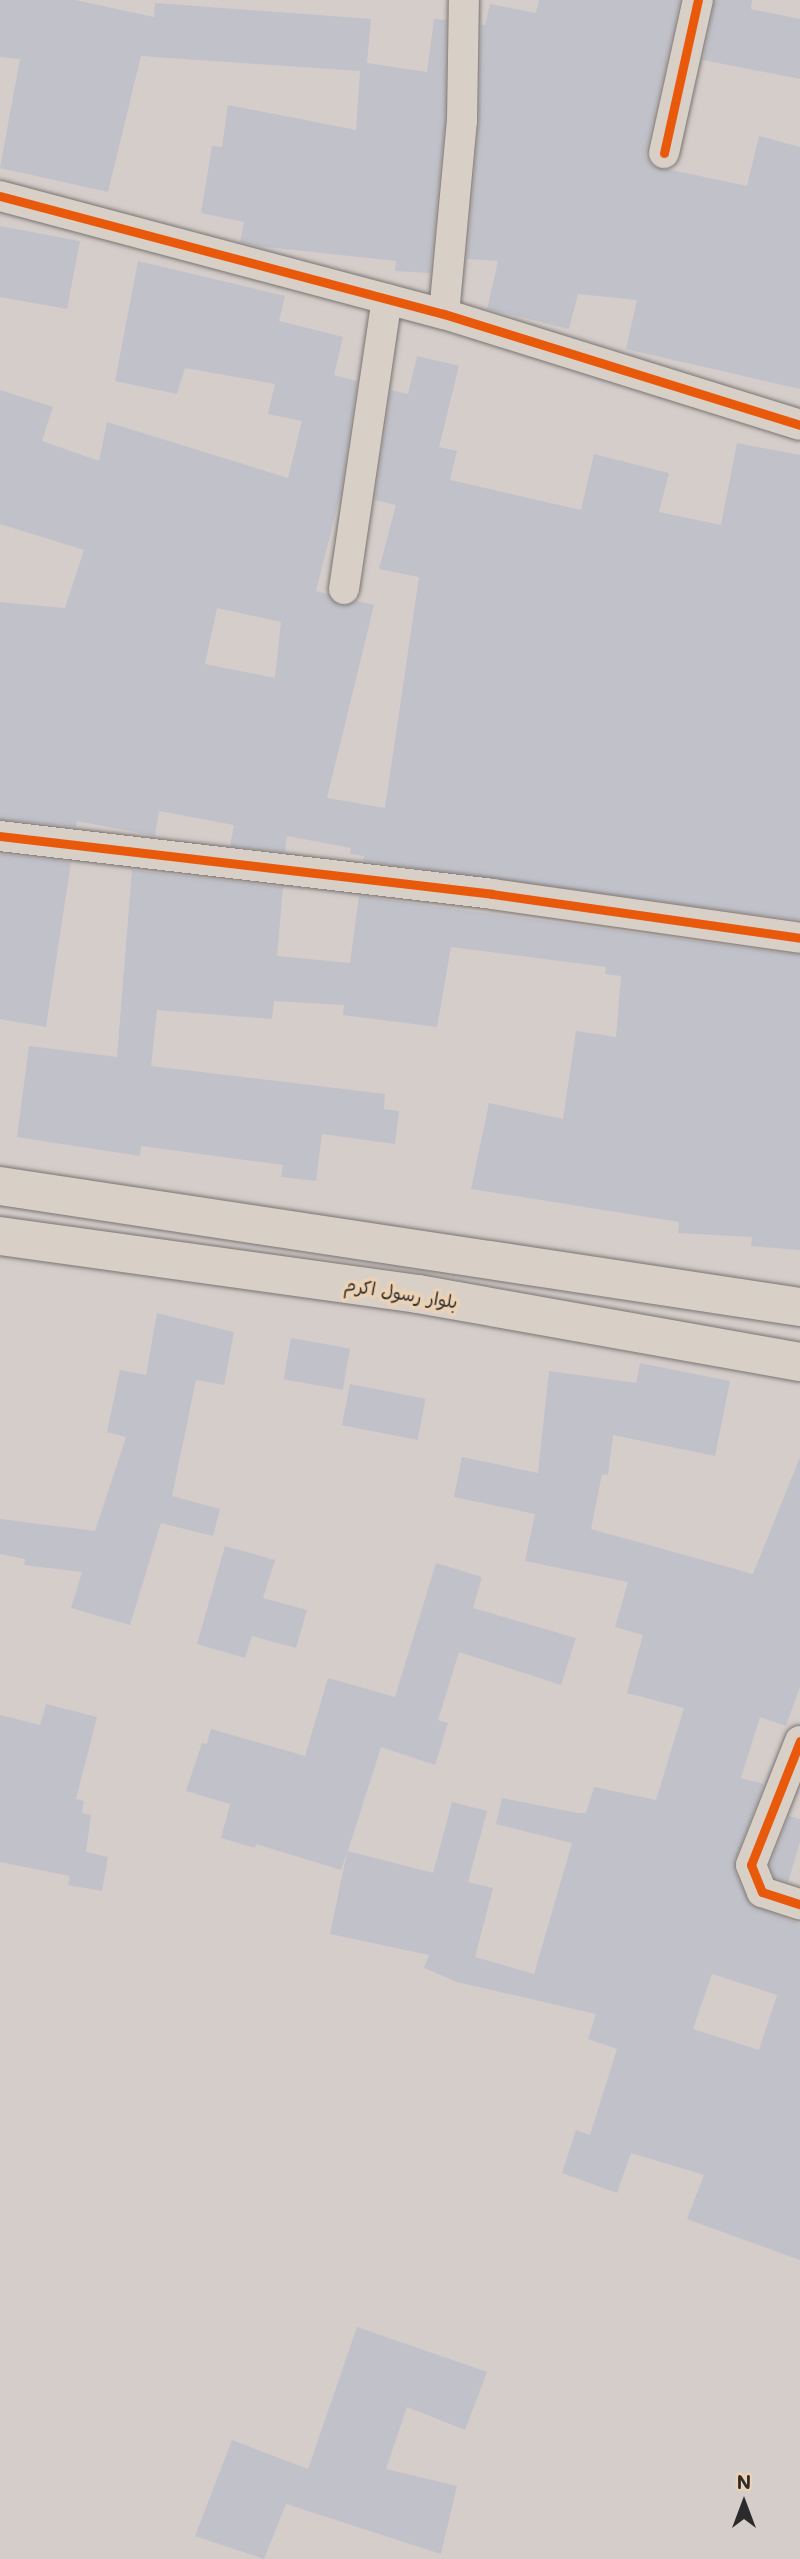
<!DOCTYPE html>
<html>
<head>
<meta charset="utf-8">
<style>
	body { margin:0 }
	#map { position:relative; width:800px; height:2559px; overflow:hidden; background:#d5cdca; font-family:Mali,"Playpen Sans Arabic",sans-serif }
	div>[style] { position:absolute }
	.building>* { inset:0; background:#c1c1c9; transform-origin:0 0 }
	.roads { filter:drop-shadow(0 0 2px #787473) drop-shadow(0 0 2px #787473) }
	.minor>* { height:30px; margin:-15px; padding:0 15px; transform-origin:15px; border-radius:15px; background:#d8d0c7 }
	.secondary>* { height:38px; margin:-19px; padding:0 19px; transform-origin:19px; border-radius:19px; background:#d8d0c7 }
	.cycleway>* { height:9px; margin:-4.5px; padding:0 4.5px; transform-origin:4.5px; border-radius:4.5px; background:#e8590c }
	span { translate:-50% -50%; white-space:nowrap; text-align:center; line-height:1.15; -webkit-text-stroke:7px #ecd2b3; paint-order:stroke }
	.street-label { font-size:18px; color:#2b2b2b }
	.north { position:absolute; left:709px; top:2468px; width:70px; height:70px; -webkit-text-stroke:5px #ecd2b3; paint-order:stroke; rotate:0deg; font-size:19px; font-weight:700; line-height:28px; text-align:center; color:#2b2b2b }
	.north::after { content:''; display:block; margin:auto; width:24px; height:32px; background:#2b2b2b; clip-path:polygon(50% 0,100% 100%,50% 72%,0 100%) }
</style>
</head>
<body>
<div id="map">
	<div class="building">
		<div style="clip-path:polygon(0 0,75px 0,154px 17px,155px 3px,371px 19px,367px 63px,427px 72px,434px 19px,446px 20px,445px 120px,430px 273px,395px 271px,396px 261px,257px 246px,240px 242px,244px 222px,201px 213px,212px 146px,222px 147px,228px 105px,356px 130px,360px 71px,141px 56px,108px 192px,0 168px,20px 59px,0 57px)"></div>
		<div style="clip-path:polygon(539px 0,680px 0,645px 156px,653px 166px,747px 186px,759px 136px,800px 147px,800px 389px,626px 349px,637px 300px,578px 294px,569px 329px,487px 309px,498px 261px,467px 259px,479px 123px,481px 25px,485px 25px,490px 4px,536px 13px)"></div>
		<div style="clip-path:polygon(715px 0,752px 0,751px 9px,800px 19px,800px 79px,703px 60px)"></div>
		<div style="clip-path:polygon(0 226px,80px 241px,67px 309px,0 297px)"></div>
		<div style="clip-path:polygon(evenodd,138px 261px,285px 296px,279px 321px,343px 337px,334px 375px,357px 381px,341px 492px,316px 591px,327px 594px,341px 606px,357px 601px,374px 605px,327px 798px,385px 808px,419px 577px,379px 569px,396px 505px,375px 500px,391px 390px,408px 394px,417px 356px,459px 366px,439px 447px,457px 451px,450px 480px,581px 510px,594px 454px,669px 473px,659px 512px,721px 525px,737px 443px,800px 455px,800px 920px,363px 861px,364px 856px,350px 854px,351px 848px,287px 836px,285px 852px,230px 846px,234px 825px,159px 811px,155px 836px,77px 821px,76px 827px,0 819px,0 602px,65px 608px,84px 550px,0 524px,0 390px,53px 407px,42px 441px,99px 461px,107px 422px,288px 478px,302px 421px,268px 414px,275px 384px,185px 368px,177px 394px,115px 381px,138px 261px,217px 608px,281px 622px,275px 678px,205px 664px,217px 608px)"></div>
		<div style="clip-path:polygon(0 854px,71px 862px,46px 1027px,0 1019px)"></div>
		<div style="clip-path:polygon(132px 870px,283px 887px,277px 956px,350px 963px,359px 896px,800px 955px,800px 1250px,751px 1246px,752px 1237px,678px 1233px,679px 1222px,471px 1189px,489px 1103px,563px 1119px,576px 1031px,616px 1037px,621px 976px,605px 974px,606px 967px,451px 947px,437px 1027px,343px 1015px,344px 1005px,274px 1001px,272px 1019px,157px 1010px,151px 1066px,385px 1094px,384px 1109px,399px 1111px,395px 1144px,322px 1134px,316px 1181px,281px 1177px,283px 1165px,141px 1146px,140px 1156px,17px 1137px,29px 1046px,117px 1057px)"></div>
		<div style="clip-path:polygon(157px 1313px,234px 1332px,224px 1385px,196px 1380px,172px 1496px,220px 1509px,213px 1536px,161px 1523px,130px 1625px,71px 1608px,82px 1572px,24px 1565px,25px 1559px,0 1554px,0 1519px,95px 1531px,126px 1437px,107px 1432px,120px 1370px,146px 1375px)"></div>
		<div style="left:291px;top:1338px;width:60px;height:42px;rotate:10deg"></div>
		<div style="clip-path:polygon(evenodd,640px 1363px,730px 1381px,715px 1456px,613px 1435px,608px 1475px,602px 1474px,591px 1529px,753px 1574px,800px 1457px,800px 1687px,786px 1726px,760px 1717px,741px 1778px,764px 1784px,735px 1860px,735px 1872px,750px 1904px,800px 1924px,800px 2260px,687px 2219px,704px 2175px,631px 2153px,617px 2193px,562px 2173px,576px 2130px,590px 2135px,617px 2049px,588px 2039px,596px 2014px,457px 1982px,424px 1968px,429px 1955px,330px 1934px,347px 1852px,341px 1870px,256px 1844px,255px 1848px,221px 1838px,230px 1804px,186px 1791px,202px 1743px,207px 1744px,211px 1729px,305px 1756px,328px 1678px,395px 1697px,436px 1563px,482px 1577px,473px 1608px,576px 1638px,561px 1685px,459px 1652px,438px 1720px,448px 1723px,435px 1765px,381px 1747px,348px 1851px,433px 1873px,452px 1802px,487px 1811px,468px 1882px,493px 1888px,475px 1957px,534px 1974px,572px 1843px,496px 1824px,502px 1798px,578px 1813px,586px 1813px,594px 1787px,656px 1800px,684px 1708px,627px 1693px,643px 1635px,615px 1627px,628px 1582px,525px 1561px,535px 1514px,454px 1497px,462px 1457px,538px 1473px,549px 1371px,636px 1383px,640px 1363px,712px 1974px,777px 1995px,759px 2050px,693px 2029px,712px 1974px)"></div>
		<div style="left:350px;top:1384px;width:77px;height:42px;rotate:11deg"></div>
		<div style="clip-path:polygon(225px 1546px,275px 1560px,263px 1598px,307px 1610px,296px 1648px,252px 1636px,245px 1658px,197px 1644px)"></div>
		<div style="clip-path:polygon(46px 1704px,97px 1717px,76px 1799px,84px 1801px,82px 1813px,91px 1815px,86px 1852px,108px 1857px,102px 1891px,68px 1885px,70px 1876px,0 1862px,0 1715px,40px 1725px)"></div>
		<div style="clip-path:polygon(789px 1816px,800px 1819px,800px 1842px,788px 1882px,775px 1878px,770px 1865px)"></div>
		<div style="clip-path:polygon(357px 2327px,487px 2372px,465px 2430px,407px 2407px,386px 2469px,457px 2486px,441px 2554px,286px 2504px,264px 2559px,195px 2536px,232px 2440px,308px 2469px)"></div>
	</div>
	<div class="roads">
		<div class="minor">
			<div style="left:664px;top:153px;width:157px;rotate:-77.5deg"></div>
			<div style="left:0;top:196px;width:459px;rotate:14.9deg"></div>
			<div style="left:444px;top:314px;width:373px;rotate:17.3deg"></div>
			<div style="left:444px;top:314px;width:194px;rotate:-84.7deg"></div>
			<div style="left:462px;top:121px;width:121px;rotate:-89.1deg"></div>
			<div style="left:344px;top:589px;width:293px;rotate:-81.6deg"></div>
			<div style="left:0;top:836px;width:495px;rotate:6.7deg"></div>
			<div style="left:492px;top:894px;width:311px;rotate:8.1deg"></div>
			<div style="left:800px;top:1741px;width:133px;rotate:111.6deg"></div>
			<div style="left:751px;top:1865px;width:29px;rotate:68deg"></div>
			<div style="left:762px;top:1892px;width:40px;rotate:18deg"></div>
		</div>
		<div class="secondary">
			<div style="left:0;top:1186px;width:809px;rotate:8.6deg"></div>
			<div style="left:0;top:1236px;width:422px;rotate:7.9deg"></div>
			<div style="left:418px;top:1294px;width:388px;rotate:10.1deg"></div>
		</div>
	</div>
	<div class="cycleway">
		<div style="left:664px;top:153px;width:157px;rotate:-77.5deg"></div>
		<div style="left:0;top:196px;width:459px;rotate:14.9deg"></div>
		<div style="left:444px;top:314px;width:373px;rotate:17.3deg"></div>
		<div style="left:0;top:836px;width:495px;rotate:6.7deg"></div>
		<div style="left:492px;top:894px;width:311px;rotate:8.1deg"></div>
		<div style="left:800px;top:1741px;width:133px;rotate:111.6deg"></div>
		<div style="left:751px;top:1865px;width:29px;rotate:68deg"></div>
		<div style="left:762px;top:1892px;width:40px;rotate:18deg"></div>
	</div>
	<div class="street-label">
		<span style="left:401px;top:1293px;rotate:9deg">بلوار رسول اکرم</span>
	</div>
	<div class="north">N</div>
</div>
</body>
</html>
